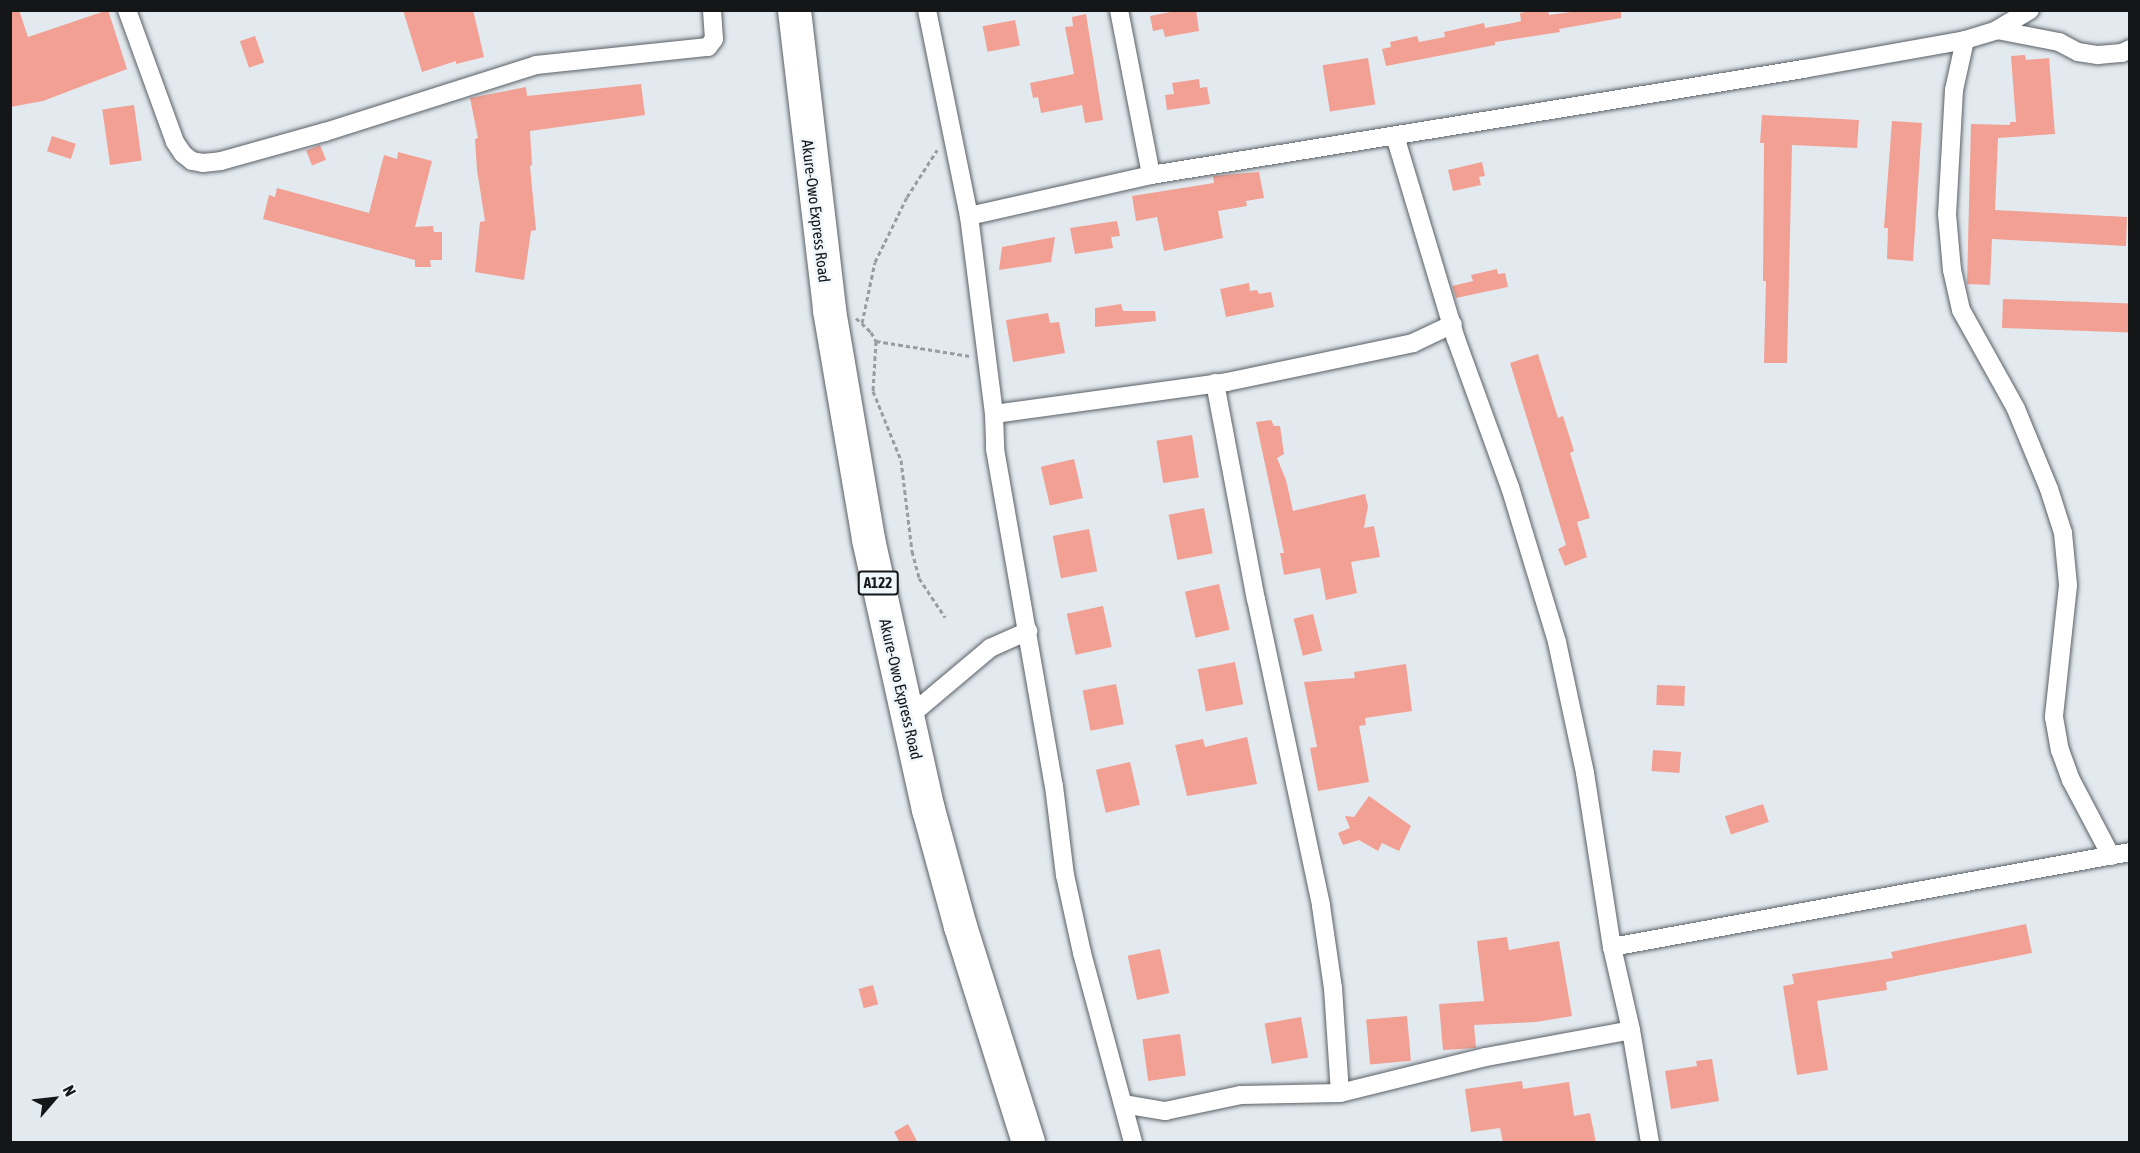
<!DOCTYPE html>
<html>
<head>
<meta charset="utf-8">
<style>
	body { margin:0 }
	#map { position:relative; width:2140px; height:1153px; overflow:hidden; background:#e2e9ef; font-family:"Asap Condensed",sans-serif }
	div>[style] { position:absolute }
	.building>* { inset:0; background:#f2a093; transform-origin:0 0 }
	.path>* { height:3px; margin-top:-1.5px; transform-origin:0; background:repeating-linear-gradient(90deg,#979da1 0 4.5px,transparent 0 7.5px) }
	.roads { filter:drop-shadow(0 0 2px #5a6066) drop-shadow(0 0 2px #5a6066) }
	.street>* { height:18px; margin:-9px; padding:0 9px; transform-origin:9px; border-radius:9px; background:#fff }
	.highway>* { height:33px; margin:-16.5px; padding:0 16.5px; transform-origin:16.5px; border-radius:16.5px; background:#fff }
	span { translate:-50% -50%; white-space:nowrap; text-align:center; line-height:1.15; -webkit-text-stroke:5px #eff6fc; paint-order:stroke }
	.shield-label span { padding:2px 4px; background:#eff6fc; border:2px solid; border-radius:4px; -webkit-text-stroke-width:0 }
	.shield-label { font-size:15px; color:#141618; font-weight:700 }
	.street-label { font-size:16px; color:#141618 }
	.frame { position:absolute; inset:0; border:12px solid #141618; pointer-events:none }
	.north { position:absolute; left:24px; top:1069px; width:60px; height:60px; -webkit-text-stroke:4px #eff6fc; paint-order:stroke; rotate:62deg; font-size:16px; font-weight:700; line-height:24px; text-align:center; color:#141618 }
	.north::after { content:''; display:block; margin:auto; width:21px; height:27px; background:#141618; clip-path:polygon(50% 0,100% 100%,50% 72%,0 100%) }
</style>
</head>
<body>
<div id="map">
	<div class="building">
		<div style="clip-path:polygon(10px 10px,19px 10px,28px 37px,108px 10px,127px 69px,43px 101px,10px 107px)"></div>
		<div style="clip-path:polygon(403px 10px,473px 10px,484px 57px,456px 64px,456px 61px,422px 72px)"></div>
		<div style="clip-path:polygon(1181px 10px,1196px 10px,1199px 31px,1165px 37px,1163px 29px,1153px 31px,1150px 16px)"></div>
		<div style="clip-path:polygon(1538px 10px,1548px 10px,1549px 15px,1585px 10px,1621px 10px,1621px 18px,1559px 29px,1560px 32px,1495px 42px,1495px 45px,1386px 66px,1382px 49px,1391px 47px,1390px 42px,1417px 36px,1419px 42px,1445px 37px,1444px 32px,1484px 23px,1485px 28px,1513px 23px,1521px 21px,1520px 13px)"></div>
		<div style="clip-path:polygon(1086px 14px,1103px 120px,1085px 123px,1082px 105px,1041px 113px,1038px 97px,1033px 98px,1030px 83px,1074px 74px,1065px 27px,1073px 26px,1072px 17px)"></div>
		<div style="left:1015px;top:20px;width:26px;height:33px;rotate:79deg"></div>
		<div style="left:255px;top:36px;width:28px;height:16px;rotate:71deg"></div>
		<div style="clip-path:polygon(2025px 55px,2026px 60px,2049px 58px,2055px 134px,1998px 138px,1995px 210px,2127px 217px,2126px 246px,1992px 239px,1990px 285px,1967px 284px,1971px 124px,2010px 125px,2010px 122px,2016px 122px,2011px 56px)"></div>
		<div style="left:1368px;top:58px;width:47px;height:46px;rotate:81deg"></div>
		<div style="clip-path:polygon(1199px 79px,1200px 88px,1207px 87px,1210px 104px,1167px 110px,1165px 95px,1174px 94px,1172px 83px)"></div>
		<div style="clip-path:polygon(641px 84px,645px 115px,530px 131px,532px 165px,530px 166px,536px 230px,531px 231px,524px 280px,475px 272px,480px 222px,485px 221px,477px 170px,475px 139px,478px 138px,470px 98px,526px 87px,527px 96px)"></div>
		<div style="left:134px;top:105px;width:56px;height:32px;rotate:82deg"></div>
		<div style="clip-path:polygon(1762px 115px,1859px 120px,1857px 148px,1792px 145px,1787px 363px,1764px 363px,1766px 281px,1763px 281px,1764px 143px,1760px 143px)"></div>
		<div style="clip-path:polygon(1892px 121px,1922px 123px,1913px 261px,1887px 259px,1888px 228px,1884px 228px)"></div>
		<div style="left:52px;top:136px;width:25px;height:16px;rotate:18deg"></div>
		<div style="left:320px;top:145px;width:16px;height:15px;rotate:68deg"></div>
		<div style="clip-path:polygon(398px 152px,432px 161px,415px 227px,433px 226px,434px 232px,442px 232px,442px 260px,430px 260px,431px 267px,415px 267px,415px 260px,263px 219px,269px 195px,275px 197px,277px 188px,369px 213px,384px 155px,397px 159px)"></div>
		<div style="clip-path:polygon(1482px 162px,1485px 176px,1479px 177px,1481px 185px,1453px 191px,1448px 170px)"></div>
		<div style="clip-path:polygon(1259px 172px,1264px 198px,1246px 201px,1247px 206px,1218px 211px,1223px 238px,1164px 251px,1157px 217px,1136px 221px,1132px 196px,1214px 183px,1213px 176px)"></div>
		<div style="clip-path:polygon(1117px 221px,1120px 236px,1111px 237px,1113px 248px,1075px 254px,1070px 228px)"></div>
		<div style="clip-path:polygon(1055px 237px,1051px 262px,999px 270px,1002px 247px)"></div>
		<div style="clip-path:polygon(1497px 269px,1498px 274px,1505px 273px,1508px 287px,1456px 298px,1452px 286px,1473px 281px,1471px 275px)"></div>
		<div style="clip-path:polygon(1249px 283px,1250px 291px,1257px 290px,1259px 294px,1271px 292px,1274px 307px,1226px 317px,1220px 289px)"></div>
		<div style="left:2003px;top:299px;width:127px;height:29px;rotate:2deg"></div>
		<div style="clip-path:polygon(1121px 304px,1123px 311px,1155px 311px,1156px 321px,1095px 327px,1095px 308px)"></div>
		<div style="clip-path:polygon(1048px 313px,1050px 323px,1059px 322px,1065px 353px,1013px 362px,1006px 320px)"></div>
		<div style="clip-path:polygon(1538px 354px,1558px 418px,1563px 416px,1574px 451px,1570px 453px,1590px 518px,1577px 522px,1587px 557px,1565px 566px,1558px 549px,1566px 545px,1510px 363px)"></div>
		<div style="clip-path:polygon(1271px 420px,1274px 426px,1280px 426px,1284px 454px,1277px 458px,1286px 480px,1293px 511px,1365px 494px,1368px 506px,1364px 528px,1374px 526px,1380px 557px,1351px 562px,1357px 593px,1326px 600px,1320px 568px,1284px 575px,1280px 553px,1284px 553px,1256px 422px)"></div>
		<div style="left:1192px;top:435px;width:43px;height:36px;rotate:81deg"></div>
		<div style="left:1074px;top:459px;width:40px;height:34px;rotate:77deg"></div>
		<div style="left:1204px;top:508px;width:46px;height:36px;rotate:79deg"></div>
		<div style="left:1089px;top:529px;width:43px;height:37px;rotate:79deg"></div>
		<div style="left:1219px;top:584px;width:47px;height:35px;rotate:77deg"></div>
		<div style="left:1103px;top:606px;width:42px;height:37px;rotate:78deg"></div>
		<div style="left:1313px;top:614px;width:38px;height:20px;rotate:76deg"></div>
		<div style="left:1235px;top:662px;width:43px;height:38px;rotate:79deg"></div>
		<div style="clip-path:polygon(1406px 664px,1412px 711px,1365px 718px,1366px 725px,1359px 726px,1369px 782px,1318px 791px,1310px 748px,1317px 747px,1304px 682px,1355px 678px,1354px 672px)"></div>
		<div style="left:1116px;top:684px;width:41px;height:34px;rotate:79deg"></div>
		<div style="left:1657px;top:685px;width:28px;height:20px;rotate:2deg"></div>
		<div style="clip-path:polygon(1247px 737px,1257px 784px,1187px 796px,1175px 745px,1203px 739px,1205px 747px)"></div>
		<div style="left:1653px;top:750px;width:28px;height:21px;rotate:4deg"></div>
		<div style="left:1130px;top:762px;width:44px;height:35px;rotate:77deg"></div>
		<div style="clip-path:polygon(1369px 796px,1411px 826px,1399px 851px,1382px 843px,1378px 851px,1359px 840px,1343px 845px,1338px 833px,1350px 828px,1345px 816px,1354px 817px)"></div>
		<div style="left:1763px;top:804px;width:19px;height:40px;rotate:72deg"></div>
		<div style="clip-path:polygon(2026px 924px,2032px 953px,1886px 982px,1887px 990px,1817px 1001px,1828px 1070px,1797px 1075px,1783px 986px,1794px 984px,1792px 974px,1893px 958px,1891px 952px)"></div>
		<div style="clip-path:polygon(1507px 937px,1509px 950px,1559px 941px,1572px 1016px,1536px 1022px,1474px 1025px,1476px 1048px,1443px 1050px,1439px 1004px,1484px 1001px,1477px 941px)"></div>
		<div style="left:1160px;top:949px;width:45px;height:33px;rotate:78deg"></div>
		<div style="left:873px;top:985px;width:20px;height:15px;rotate:75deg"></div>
		<div style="left:1407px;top:1016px;width:45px;height:41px;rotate:85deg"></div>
		<div style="left:1301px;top:1017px;width:41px;height:37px;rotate:80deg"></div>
		<div style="left:1180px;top:1034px;width:42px;height:38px;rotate:82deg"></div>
		<div style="clip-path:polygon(1712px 1059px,1719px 1101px,1671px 1109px,1665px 1071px,1697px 1066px,1696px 1061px)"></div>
		<div style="clip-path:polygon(1522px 1081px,1523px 1089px,1569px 1082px,1574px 1116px,1590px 1113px,1596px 1143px,1503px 1143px,1500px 1128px,1471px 1132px,1465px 1089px)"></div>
		<div style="clip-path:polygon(908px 1124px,918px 1143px,900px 1143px,894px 1132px)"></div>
	</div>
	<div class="path">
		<div style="left:856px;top:318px;width:21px;rotate:43deg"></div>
		<div style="left:871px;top:332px;width:10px;rotate:61deg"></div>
		<div style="left:876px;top:341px;width:95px;rotate:9.1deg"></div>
		<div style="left:862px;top:323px;width:62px;rotate:-78deg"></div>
		<div style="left:875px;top:262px;width:72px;rotate:-63.8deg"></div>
		<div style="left:907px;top:197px;width:56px;rotate:-57.4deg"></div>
		<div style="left:876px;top:341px;width:50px;rotate:93.4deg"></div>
		<div style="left:873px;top:391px;width:74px;rotate:67.9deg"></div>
		<div style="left:901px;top:460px;width:92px;rotate:83.1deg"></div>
		<div style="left:912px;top:551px;width:28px;rotate:75deg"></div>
		<div style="left:919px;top:578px;width:47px;rotate:56.3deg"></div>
	</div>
	<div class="roads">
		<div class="street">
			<div style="left:127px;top:10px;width:140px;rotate:70deg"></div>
			<div style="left:175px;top:142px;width:14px;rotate:56deg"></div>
			<div style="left:183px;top:154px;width:11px;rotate:38deg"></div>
			<div style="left:192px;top:161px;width:11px;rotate:10deg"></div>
			<div style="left:203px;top:163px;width:18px;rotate:-6deg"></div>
			<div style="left:221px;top:161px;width:108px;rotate:-15.6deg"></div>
			<div style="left:325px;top:132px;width:221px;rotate:-17.6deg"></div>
			<div style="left:536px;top:65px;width:173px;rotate:-6deg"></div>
			<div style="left:708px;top:47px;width:10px;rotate:-53deg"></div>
			<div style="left:714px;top:39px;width:29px;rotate:-94deg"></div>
			<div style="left:927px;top:10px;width:210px;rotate:78.5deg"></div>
			<div style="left:969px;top:216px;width:200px;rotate:82.8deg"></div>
			<div style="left:994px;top:414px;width:35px;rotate:88deg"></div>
			<div style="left:995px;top:449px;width:342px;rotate:80.1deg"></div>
			<div style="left:1054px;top:786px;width:90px;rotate:83deg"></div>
			<div style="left:1065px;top:875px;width:80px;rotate:77.7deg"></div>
			<div style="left:1082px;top:953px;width:196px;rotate:74.9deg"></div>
			<div style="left:1119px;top:10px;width:168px;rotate:79deg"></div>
			<div style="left:2030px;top:10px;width:39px;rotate:149deg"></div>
			<div style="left:1997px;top:30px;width:63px;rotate:11deg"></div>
			<div style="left:2059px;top:42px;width:21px;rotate:28deg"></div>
			<div style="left:2078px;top:52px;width:20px;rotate:9deg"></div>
			<div style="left:2098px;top:55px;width:24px;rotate:-5deg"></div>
			<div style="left:2122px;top:53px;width:9px;rotate:-27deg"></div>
			<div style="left:1965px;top:40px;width:51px;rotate:102.4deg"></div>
			<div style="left:1954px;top:90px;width:124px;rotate:93.2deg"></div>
			<div style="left:1947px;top:214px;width:56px;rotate:84.9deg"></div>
			<div style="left:1952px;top:270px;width:41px;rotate:77.3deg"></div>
			<div style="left:1961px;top:310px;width:113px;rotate:60.9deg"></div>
			<div style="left:2016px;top:409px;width:87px;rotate:67.6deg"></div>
			<div style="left:2049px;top:489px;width:46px;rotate:72.3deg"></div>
			<div style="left:2063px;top:533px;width:52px;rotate:84.5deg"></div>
			<div style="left:2068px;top:585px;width:133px;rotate:96.1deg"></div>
			<div style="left:2054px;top:717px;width:34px;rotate:80deg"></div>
			<div style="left:2060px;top:750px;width:32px;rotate:70deg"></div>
			<div style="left:2071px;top:780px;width:86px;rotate:62.2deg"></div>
			<div style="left:1395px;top:136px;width:212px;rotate:73.3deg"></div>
			<div style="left:1456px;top:339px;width:158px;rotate:70deg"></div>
			<div style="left:1510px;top:487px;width:162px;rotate:73.1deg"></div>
			<div style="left:1557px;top:642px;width:134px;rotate:77.9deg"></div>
			<div style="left:1585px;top:773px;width:176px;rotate:81.2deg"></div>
			<div style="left:1612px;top:947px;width:85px;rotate:77.1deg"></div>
			<div style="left:1631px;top:1030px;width:114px;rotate:80.4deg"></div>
			<div style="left:969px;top:216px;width:187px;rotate:-12.7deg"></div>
			<div style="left:1151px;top:175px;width:661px;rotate:-9.23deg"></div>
			<div style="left:1803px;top:69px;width:165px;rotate:-10.1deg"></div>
			<div style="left:1965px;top:40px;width:34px;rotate:-17deg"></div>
			<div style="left:1215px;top:383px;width:220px;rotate:79.3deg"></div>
			<div style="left:1256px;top:599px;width:314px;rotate:78deg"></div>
			<div style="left:1321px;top:906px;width:83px;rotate:81.7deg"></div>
			<div style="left:1333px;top:988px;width:105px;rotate:86.2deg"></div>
			<div style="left:994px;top:414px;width:235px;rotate:-7.8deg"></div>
			<div style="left:1227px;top:382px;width:190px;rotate:-11.8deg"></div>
			<div style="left:1413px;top:343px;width:44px;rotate:-25.4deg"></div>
			<div style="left:907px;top:718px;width:109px;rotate:-40.1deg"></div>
			<div style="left:990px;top:648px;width:42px;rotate:-24.1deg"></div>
			<div style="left:1612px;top:947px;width:527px;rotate:-10.39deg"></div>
			<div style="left:1123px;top:1104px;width:43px;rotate:9.5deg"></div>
			<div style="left:1165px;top:1111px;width:78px;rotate:-11.9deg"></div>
			<div style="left:1241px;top:1095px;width:99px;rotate:-1.2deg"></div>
			<div style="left:1340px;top:1093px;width:150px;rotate:-13.9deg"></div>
			<div style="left:1486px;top:1057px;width:147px;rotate:-10.5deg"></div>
		</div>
		<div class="highway">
			<div style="left:794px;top:10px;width:302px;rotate:83.3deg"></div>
			<div style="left:829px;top:310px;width:232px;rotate:80.3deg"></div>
			<div style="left:868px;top:539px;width:277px;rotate:77.5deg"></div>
			<div style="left:928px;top:809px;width:121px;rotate:74.7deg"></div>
			<div style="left:960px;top:926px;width:226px;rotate:72.5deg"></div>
		</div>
	</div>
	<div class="shield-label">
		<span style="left:878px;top:583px">A122</span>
	</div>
	<div class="street-label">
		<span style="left:816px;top:211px;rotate:83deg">Akure-Owo Express Road</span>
		<span style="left:901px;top:689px;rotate:77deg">Akure-Owo Express Road</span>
	</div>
	<div class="frame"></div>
	<div class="north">N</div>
</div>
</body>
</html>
